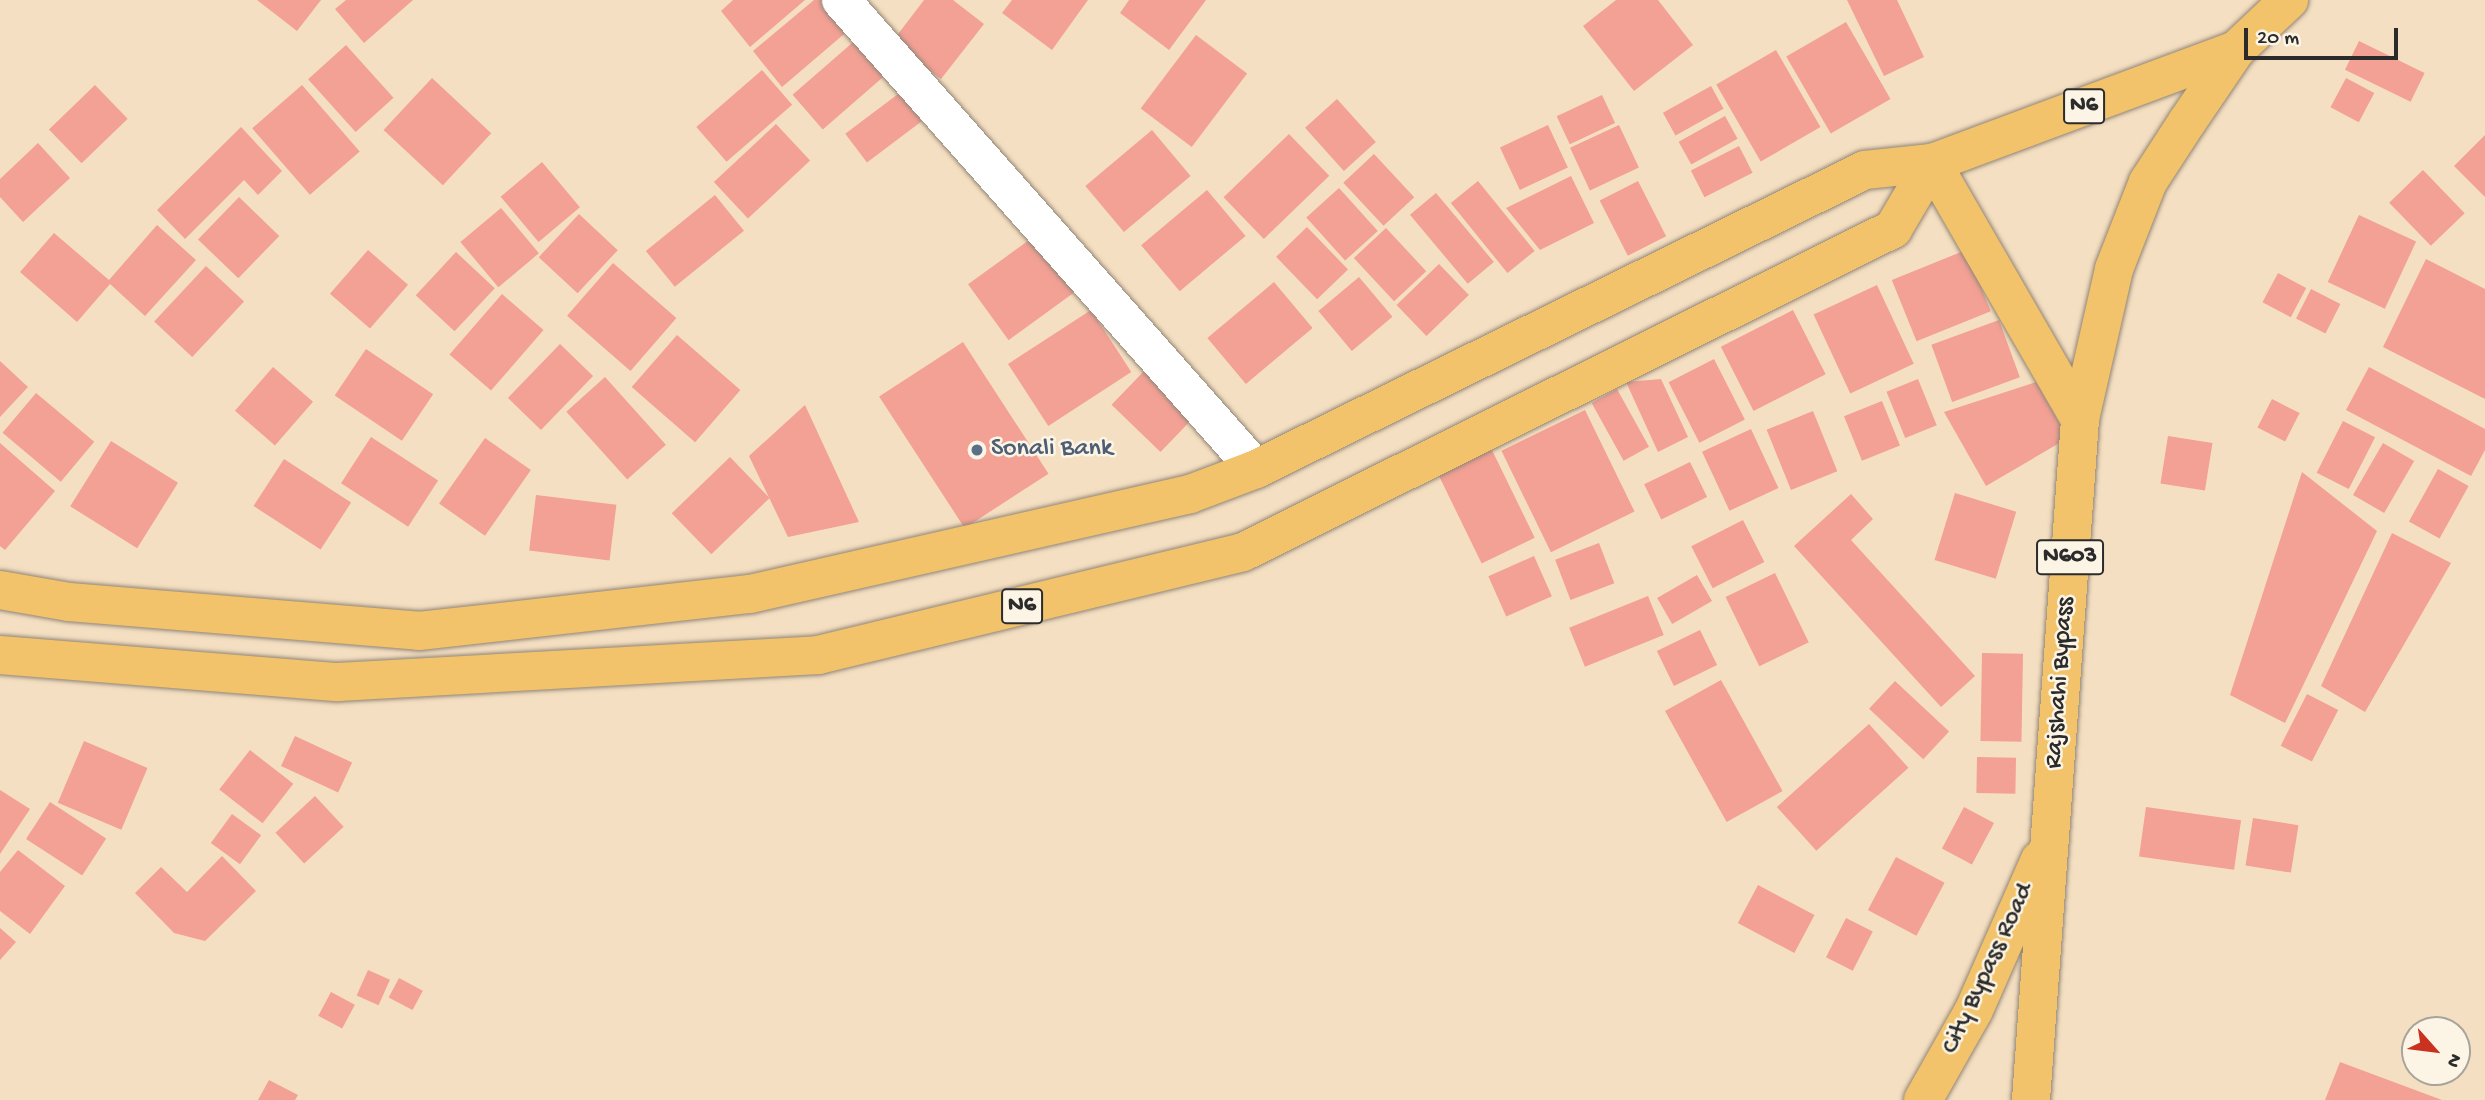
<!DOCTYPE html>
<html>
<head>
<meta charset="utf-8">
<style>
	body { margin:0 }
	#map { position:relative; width:2485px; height:1100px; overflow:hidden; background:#f5dfc2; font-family:"Gochi Hand",sans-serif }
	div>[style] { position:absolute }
	.building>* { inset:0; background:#f3a095; transform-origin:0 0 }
	.roads { filter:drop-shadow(0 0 2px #908576) drop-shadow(0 0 2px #908576) }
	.minor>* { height:38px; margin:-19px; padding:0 19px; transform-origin:19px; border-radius:19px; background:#fff }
	.highway>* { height:38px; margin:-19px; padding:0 19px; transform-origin:19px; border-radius:19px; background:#f2c36a }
	.dots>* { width:19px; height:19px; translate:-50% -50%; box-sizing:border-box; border:4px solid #fcf5e5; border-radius:50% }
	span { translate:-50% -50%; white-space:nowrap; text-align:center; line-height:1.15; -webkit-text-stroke:5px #fcf5e5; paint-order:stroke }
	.shield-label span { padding:2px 5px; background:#fcf5e5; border:2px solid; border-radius:5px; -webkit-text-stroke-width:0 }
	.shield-label { font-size:24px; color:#2b2b2b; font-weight:700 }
	.service-label { font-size:26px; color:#4e5e75 }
	.left { translate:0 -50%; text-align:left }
	.street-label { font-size:26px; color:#2b2b2b }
	.north { position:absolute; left:2401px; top:1016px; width:70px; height:70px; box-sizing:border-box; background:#fcf5e5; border:2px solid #a8a49b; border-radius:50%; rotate:118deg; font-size:19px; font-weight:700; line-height:28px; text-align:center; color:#2b2b2b }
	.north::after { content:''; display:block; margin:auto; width:24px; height:32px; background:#c8321e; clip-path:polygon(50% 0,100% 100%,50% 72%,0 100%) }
	.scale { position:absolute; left:2244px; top:28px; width:154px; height:32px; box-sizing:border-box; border:4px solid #2b2b2b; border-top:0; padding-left:9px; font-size:21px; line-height:24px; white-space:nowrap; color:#2b2b2b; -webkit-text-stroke:5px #fcf5e5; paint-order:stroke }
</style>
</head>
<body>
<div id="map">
	<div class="building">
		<div style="clip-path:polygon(257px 0,321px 0,297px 31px)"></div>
		<div style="clip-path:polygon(346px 0,413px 0,364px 43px,335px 9px)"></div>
		<div style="clip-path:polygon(733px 0,805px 0,750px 47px,721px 11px)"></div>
		<div style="clip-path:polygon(814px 0,826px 0,850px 29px,782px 87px,753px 51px)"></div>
		<div style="clip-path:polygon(924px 0,953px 0,984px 24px,941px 79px,892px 42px)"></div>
		<div style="clip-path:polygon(1012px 0,1088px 0,1052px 50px,1002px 13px)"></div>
		<div style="clip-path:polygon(1129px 0,1206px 0,1169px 50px,1120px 13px)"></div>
		<div style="clip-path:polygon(1616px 0,1658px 0,1693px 45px,1634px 91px,1583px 26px)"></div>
		<div style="clip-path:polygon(1847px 0,1897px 0,1924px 57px,1884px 76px)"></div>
		<div style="left:1846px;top:22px;width:89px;height:69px;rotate:60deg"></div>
		<div style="left:1196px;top:35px;width:64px;height:92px;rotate:37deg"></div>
		<div style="left:859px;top:37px;width:46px;height:88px;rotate:49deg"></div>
		<div style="left:2359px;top:41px;width:73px;height:32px;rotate:26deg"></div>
		<div style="left:346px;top:45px;width:71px;height:51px;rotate:48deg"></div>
		<div style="left:1776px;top:50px;width:89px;height:69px;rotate:60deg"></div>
		<div style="left:762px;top:70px;width:46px;height:87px;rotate:49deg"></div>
		<div style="left:432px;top:78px;width:81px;height:71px;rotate:43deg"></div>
		<div style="left:2346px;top:78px;width:32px;height:33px;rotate:28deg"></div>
		<div style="left:95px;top:85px;width:47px;height:64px;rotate:46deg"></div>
		<div style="left:302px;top:85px;width:88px;height:66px;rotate:49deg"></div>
		<div style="left:1711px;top:86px;width:26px;height:55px;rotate:61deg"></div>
		<div style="left:906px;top:88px;width:36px;height:76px;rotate:53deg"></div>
		<div style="left:1602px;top:95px;width:31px;height:50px;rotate:65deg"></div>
		<div style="left:1337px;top:99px;width:58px;height:43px;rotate:48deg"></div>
		<div style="left:1725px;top:116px;width:26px;height:53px;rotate:61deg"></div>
		<div style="left:776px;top:124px;width:50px;height:85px;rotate:47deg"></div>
		<div style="left:1548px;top:125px;width:47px;height:53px;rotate:65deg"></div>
		<div style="left:1619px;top:125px;width:47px;height:54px;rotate:65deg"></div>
		<div style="clip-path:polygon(241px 127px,282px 171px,258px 195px,244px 180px,185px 239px,157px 210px)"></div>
		<div style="left:1152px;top:130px;width:60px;height:87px;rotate:50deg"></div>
		<div style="left:1289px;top:134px;width:58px;height:91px;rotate:46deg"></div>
		<div style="clip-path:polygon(2485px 135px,2485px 197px,2454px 166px)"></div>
		<div style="clip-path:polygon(38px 143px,70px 178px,23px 222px,0 197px,0 179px)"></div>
		<div style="left:1739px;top:146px;width:30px;height:54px;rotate:63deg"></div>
		<div style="left:1374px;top:154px;width:59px;height:42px;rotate:47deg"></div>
		<div style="left:542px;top:162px;width:59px;height:54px;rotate:50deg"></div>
		<div style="left:2423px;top:170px;width:60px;height:47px;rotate:46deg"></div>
		<div style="clip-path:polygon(1571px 176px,1594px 223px,1540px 250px,1506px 208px)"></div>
		<div style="left:1478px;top:181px;width:90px;height:35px;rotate:51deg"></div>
		<div style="left:1638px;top:181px;width:62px;height:43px;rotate:63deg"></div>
		<div style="left:1339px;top:188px;width:58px;height:44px;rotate:48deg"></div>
		<div style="left:1207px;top:190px;width:60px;height:86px;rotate:50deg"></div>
		<div style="left:1436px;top:193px;width:90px;height:34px;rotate:50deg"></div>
		<div style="left:715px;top:195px;width:46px;height:89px;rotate:51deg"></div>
		<div style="left:239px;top:197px;width:56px;height:59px;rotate:44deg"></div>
		<div style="left:501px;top:208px;width:59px;height:53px;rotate:50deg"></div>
		<div style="left:579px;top:214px;width:53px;height:59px;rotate:43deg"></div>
		<div style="left:2359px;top:215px;width:63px;height:74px;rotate:25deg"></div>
		<div style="clip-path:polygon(157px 225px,196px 260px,145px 316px,110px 284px,77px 322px,20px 272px,54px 233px,109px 280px)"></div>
		<div style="left:1307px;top:227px;width:59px;height:43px;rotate:46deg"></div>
		<div style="left:1386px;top:228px;width:59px;height:44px;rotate:47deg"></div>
		<div style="left:1036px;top:235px;width:69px;height:84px;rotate:54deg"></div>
		<div style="left:368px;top:250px;width:53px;height:58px;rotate:41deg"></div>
		<div style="left:1966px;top:250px;width:66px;height:80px;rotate:68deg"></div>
		<div style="left:456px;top:252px;width:53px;height:59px;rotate:43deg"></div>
		<div style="clip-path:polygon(2426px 259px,2485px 289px,2485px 399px,2383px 347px)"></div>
		<div style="left:613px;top:263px;width:84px;height:70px;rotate:41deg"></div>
		<div style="left:1439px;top:264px;width:43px;height:59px;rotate:46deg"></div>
		<div style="left:206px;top:266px;width:52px;height:76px;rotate:43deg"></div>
		<div style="left:2278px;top:273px;width:32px;height:33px;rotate:28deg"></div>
		<div style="left:1359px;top:277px;width:52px;height:53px;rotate:50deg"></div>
		<div style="left:1274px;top:282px;width:60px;height:87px;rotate:50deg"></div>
		<div style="left:1877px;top:285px;width:87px;height:70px;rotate:65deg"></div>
		<div style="left:2311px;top:289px;width:33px;height:33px;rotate:27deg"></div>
		<div style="left:502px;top:294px;width:55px;height:80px;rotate:41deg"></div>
		<div style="left:1091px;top:310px;width:74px;height:99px;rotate:57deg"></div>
		<div style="left:1793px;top:310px;width:72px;height:81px;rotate:63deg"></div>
		<div style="left:1999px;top:320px;width:61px;height:72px;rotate:70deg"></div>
		<div style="left:677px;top:335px;width:84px;height:69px;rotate:41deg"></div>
		<div style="left:963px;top:342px;width:157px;height:100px;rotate:57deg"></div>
		<div style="left:560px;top:344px;width:46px;height:75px;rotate:44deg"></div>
		<div style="left:366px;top:349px;width:81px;height:56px;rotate:34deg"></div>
		<div style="left:1714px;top:359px;width:68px;height:51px;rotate:63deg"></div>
		<div style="clip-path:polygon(0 361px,28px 387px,0 417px)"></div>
		<div style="left:273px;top:367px;width:53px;height:58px;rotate:41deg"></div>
		<div style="clip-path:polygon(2369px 367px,2485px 429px,2485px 450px,2471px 476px,2346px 410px)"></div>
		<div style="left:1147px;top:368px;width:68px;height:51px;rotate:44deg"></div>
		<div style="left:605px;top:377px;width:91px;height:52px;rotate:48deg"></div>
		<div style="clip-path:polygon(1661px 379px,1688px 437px,1658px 452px,1626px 382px)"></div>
		<div style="left:1918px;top:379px;width:50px;height:34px;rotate:68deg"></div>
		<div style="clip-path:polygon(2036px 382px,2068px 438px,1986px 486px,1944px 412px)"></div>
		<div style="left:1617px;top:389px;width:66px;height:29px;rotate:61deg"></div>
		<div style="left:36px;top:393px;width:76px;height:52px;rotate:40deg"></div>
		<div style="left:2272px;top:399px;width:31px;height:32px;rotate:27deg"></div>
		<div style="left:1882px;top:401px;width:48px;height:41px;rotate:68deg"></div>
		<div style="clip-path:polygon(805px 405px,859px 522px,788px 537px,749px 456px)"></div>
		<div style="left:1585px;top:410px;width:113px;height:93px;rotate:64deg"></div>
		<div style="left:1813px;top:411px;width:65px;height:50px;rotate:68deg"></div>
		<div style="left:2343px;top:421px;width:36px;height:58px;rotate:27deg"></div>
		<div style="left:1751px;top:429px;width:65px;height:54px;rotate:65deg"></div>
		<div style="left:2168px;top:436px;width:45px;height:48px;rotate:9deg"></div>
		<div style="left:371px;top:437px;width:80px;height:55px;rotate:33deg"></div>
		<div style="left:485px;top:438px;width:56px;height:80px;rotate:35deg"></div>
		<div style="left:111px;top:441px;width:79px;height:77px;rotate:32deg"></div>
		<div style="clip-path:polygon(0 443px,55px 491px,5px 550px,0 546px)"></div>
		<div style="left:2383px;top:443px;width:36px;height:60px;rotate:30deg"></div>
		<div style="left:1490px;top:446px;width:102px;height:59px;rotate:64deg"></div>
		<div style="left:730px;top:457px;width:57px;height:81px;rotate:46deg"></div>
		<div style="left:284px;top:459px;width:80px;height:56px;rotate:33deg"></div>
		<div style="left:1690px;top:462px;width:39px;height:51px;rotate:64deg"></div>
		<div style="left:2438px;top:469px;width:35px;height:60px;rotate:29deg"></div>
		<div style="clip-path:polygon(2302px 472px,2377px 531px,2285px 723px,2230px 695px)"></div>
		<div style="left:1955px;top:493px;width:64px;height:70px;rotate:17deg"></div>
		<div style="clip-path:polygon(1851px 494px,1873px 519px,1851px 540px,1975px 676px,1941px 707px,1794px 546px)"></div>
		<div style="left:536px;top:495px;width:81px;height:56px;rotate:7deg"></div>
		<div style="left:1743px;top:520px;width:47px;height:58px;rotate:63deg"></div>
		<div style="clip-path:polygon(2392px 533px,2451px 563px,2365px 712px,2321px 686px)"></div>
		<div style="left:1599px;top:543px;width:43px;height:47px;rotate:69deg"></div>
		<div style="left:1534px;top:556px;width:44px;height:50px;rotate:66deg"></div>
		<div style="left:1775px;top:573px;width:77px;height:55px;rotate:64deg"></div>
		<div style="left:1697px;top:575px;width:30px;height:46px;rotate:60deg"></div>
		<div style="left:1648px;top:596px;width:42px;height:85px;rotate:68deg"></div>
		<div style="left:1700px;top:630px;width:39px;height:48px;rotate:64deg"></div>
		<div style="left:1982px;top:653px;width:41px;height:88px;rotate:1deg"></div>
		<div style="left:1721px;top:680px;width:127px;height:64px;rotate:61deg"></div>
		<div style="left:1895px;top:681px;width:74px;height:38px;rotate:43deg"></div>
		<div style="left:2307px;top:694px;width:35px;height:58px;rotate:27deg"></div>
		<div style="left:1869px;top:724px;width:59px;height:124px;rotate:48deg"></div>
		<div style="left:295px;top:736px;width:63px;height:33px;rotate:25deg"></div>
		<div style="left:84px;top:741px;width:69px;height:67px;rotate:23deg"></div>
		<div style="left:250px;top:750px;width:55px;height:50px;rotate:38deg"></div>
		<div style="left:1977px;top:757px;width:39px;height:36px;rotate:1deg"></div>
		<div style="clip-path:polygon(0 790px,30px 809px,0 854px)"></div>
		<div style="left:315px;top:796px;width:42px;height:54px;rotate:47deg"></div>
		<div style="left:50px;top:802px;width:67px;height:44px;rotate:33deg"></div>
		<div style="left:1964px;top:807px;width:34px;height:47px;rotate:28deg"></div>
		<div style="left:2146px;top:807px;width:96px;height:50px;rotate:8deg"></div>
		<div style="left:232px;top:814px;width:36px;height:36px;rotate:36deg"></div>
		<div style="left:2253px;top:818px;width:46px;height:48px;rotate:9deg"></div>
		<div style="clip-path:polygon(18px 850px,65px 886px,30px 934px,0 911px,0 872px)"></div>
		<div style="clip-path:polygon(222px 856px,256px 891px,205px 941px,174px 933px,135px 893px,161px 867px,187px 892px)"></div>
		<div style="left:1896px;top:857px;width:55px;height:60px;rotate:28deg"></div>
		<div style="left:1758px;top:885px;width:64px;height:43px;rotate:28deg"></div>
		<div style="left:1846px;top:918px;width:30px;height:44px;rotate:27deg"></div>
		<div style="clip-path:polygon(0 928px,16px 942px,0 960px)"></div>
		<div style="left:368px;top:970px;width:24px;height:28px;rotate:24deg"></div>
		<div style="left:399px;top:978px;width:27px;height:22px;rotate:28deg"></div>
		<div style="left:331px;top:992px;width:27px;height:27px;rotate:28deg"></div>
		<div style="clip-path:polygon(2340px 1062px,2442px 1100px,2325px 1100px)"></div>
		<div style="clip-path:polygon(269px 1080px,298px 1095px,295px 1100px,258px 1100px)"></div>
	</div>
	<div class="roads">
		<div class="minor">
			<div style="left:841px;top:0;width:626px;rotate:48.5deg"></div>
		</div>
		<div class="highway">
			<div style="left:1932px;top:163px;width:296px;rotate:60deg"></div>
			<div style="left:0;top:590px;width:70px;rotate:9.9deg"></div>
			<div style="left:69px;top:602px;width:351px;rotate:4.7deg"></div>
			<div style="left:419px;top:631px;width:333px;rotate:-6.4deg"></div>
			<div style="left:750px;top:594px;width:451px;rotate:-12.8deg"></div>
			<div style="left:1190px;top:494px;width:71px;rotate:-20.7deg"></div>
			<div style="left:1256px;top:469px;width:678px;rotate:-26.15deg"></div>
			<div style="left:1865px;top:170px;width:67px;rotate:-6deg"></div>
			<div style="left:1932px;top:163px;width:324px;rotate:-20.4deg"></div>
			<div style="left:0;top:655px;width:339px;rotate:4.6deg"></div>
			<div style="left:338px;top:682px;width:481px;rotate:-3.2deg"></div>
			<div style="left:818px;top:655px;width:437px;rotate:-13.6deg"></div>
			<div style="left:1243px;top:552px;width:726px;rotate:-26.42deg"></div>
			<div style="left:1893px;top:229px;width:77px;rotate:-59.4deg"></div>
			<div style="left:1923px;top:1100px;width:103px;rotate:-60.5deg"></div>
			<div style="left:1974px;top:1010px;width:164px;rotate:-66.3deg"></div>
			<div style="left:2031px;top:1100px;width:683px;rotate:-85.88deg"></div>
			<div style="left:2080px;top:419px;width:154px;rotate:-77.2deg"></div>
			<div style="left:2114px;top:269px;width:93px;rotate:-68.7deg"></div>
			<div style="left:2148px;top:182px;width:72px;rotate:-57deg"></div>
			<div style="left:2187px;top:122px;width:87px;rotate:-55.8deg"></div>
			<div style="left:2236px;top:50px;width:73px;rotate:-43.3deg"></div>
		</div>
	</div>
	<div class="dots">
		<div style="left:977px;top:450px;background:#5c6f8a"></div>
	</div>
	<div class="shield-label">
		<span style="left:2084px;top:106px">N6</span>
		<span style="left:2070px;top:557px">N603</span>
		<span style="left:1022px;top:606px">N6</span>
	</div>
	<div class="service-label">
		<span class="left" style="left:991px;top:450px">Sonali Bank</span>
	</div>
	<div class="street-label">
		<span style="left:2061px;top:683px;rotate:-86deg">Rajshahi Bypass</span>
		<span style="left:1989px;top:969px;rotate:-65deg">City Bypass Road</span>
	</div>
	<div class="north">N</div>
	<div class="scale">20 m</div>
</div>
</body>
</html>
